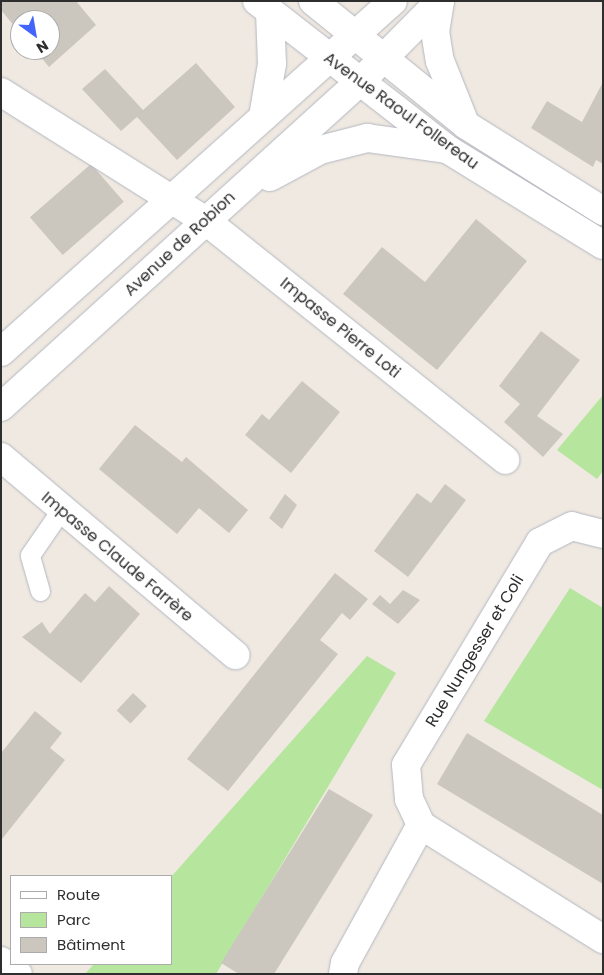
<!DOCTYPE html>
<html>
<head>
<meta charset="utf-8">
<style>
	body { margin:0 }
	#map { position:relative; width:604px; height:975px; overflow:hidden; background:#efe9e1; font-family:Poppins,sans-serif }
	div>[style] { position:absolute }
	.green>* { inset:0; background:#b6e59e }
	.building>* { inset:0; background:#cbc7bf; transform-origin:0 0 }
	.roads { filter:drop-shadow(0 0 1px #b4b7c1) drop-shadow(0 0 1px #b4b7c1) }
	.lane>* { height:19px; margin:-9.5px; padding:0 9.5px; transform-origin:9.5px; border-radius:9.5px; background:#fff }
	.street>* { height:28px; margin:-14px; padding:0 14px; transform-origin:14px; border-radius:14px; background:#fff }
	.secondary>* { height:28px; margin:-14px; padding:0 14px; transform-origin:14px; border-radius:14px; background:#fff }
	span { translate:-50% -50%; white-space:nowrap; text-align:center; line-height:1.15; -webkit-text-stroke:5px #fff; paint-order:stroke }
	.street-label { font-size:16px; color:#2e2e2e }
	.frame { position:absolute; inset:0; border:2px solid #2e2e2e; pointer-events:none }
	.legend { position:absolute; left:10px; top:875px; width:162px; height:90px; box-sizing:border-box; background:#fff; border:1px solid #ababab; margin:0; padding:6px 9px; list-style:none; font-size:15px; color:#2e2e2e }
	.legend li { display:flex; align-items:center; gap:10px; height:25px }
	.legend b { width:25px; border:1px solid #ababab }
	.north { position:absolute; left:10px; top:10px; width:50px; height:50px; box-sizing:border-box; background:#fff; border:1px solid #ababab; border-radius:50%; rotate:148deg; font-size:14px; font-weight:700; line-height:20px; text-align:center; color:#2e2e2e }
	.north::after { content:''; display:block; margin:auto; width:18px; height:22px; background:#4264fb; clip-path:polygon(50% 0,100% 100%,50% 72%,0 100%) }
</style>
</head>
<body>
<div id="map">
	<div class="green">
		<div style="clip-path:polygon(603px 395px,603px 471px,597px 479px,557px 450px)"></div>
		<div style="clip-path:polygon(570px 588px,603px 608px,603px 790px,484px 721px)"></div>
		<div style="clip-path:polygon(367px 656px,396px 673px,216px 974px,85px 974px,94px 964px,171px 964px,171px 877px)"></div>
	</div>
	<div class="building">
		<div style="clip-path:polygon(1px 1px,76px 1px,96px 25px,49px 67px,35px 50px,50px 50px,50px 20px,20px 20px,20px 33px,1px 10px)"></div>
		<div style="clip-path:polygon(196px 63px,235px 107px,177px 160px,137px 117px,121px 131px,82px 89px,105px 69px,143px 110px)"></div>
		<div style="clip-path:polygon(603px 82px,603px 164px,596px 160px,593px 167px,531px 128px,547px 101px,582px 122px)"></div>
		<div style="left:91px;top:164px;width:50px;height:81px;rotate:49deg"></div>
		<div style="clip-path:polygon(476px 219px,527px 261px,437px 370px,343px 294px,382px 247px,425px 282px)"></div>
		<div style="clip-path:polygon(541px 331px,580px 360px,537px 416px,563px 434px,543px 457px,504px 422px,520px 404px,499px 386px)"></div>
		<div style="clip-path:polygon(302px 381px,340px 412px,291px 473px,245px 435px,262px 414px,269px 420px)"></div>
		<div style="clip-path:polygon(135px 425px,182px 462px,186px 457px,248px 510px,229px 533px,199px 508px,177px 534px,99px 469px)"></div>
		<div style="clip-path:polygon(445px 484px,466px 500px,408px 577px,374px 551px,417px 493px,431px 503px)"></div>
		<div style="clip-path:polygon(285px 494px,297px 505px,282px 529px,269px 518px)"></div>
		<div style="clip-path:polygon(335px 573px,368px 599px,350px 620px,342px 613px,320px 640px,338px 654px,228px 791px,187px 759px)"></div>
		<div style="clip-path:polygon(109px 586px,140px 614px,81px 683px,22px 637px,42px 622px,50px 634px,85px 593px,95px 602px)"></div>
		<div style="clip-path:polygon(403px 590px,420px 600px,398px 624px,372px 604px,380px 595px,390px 604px)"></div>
		<div style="left:133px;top:693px;width:19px;height:24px;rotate:43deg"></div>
		<div style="clip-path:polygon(35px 711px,62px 733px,50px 748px,65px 760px,2px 839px,1px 753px)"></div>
		<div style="clip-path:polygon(467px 733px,603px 815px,603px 884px,437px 784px)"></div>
		<div style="clip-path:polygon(329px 789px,373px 815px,274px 974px,239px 974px,221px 963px)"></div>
	</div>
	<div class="roads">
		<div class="lane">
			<div style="left:40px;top:591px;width:37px;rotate:-106deg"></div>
			<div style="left:30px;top:555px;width:55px;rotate:-55.4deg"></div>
		</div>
		<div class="street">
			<div style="left:1px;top:92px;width:242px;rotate:32.2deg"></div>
			<div style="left:206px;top:221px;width:383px;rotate:38.6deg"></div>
			<div style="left:1px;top:457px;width:307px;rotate:40.2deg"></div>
			<div style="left:603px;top:534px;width:32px;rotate:-166deg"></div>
			<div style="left:572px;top:526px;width:36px;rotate:153deg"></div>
			<div style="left:540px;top:542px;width:260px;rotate:121deg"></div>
			<div style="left:406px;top:765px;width:34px;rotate:85deg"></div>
			<div style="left:409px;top:799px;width:29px;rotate:65deg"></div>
			<div style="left:421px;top:825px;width:215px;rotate:32.1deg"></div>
			<div style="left:1px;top:961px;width:21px;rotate:37deg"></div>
			<div style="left:343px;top:974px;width:11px;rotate:-80deg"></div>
			<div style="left:345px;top:963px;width:158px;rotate:-61.2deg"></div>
		</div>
		<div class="secondary">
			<div style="left:257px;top:1px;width:241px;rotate:37.9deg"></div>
			<div style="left:447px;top:149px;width:183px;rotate:31.6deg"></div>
			<div style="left:313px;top:1px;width:197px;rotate:39deg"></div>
			<div style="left:466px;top:125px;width:162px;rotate:32.1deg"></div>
			<div style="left:440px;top:1px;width:30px;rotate:99deg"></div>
			<div style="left:435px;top:31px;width:30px;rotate:81deg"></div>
			<div style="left:440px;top:61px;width:65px;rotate:68.2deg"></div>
			<div style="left:263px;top:117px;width:54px;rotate:-80.4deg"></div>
			<div style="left:272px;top:64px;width:52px;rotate:-92.2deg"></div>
			<div style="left:270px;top:177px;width:57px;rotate:-28.4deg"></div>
			<div style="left:320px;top:150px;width:49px;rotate:-14.3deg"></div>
			<div style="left:367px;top:138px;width:80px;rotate:7.9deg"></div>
			<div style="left:1px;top:352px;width:526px;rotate:-41.84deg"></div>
			<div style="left:1px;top:407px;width:484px;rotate:-42.2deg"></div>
			<div style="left:360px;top:82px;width:114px;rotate:-45.4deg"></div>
		</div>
	</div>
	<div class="street-label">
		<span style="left:401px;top:111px;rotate:36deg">Avenue Raoul Follereau</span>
		<span style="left:180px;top:244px;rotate:-43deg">Avenue de Robion</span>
		<span style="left:340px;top:328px;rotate:39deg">Impasse Pierre Loti</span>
		<span style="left:117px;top:557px;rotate:40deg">Impasse Claude Farrère</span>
		<span style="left:475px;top:651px;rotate:-59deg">Rue Nungesser et Coli</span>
	</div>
	<div class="frame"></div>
	<ul class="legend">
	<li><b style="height:6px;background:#fff"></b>Route</li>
	<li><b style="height:14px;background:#b6e59e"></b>Parc</li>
	<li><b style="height:14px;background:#cbc7bf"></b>Bâtiment</li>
	</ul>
	<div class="north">N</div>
</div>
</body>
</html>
